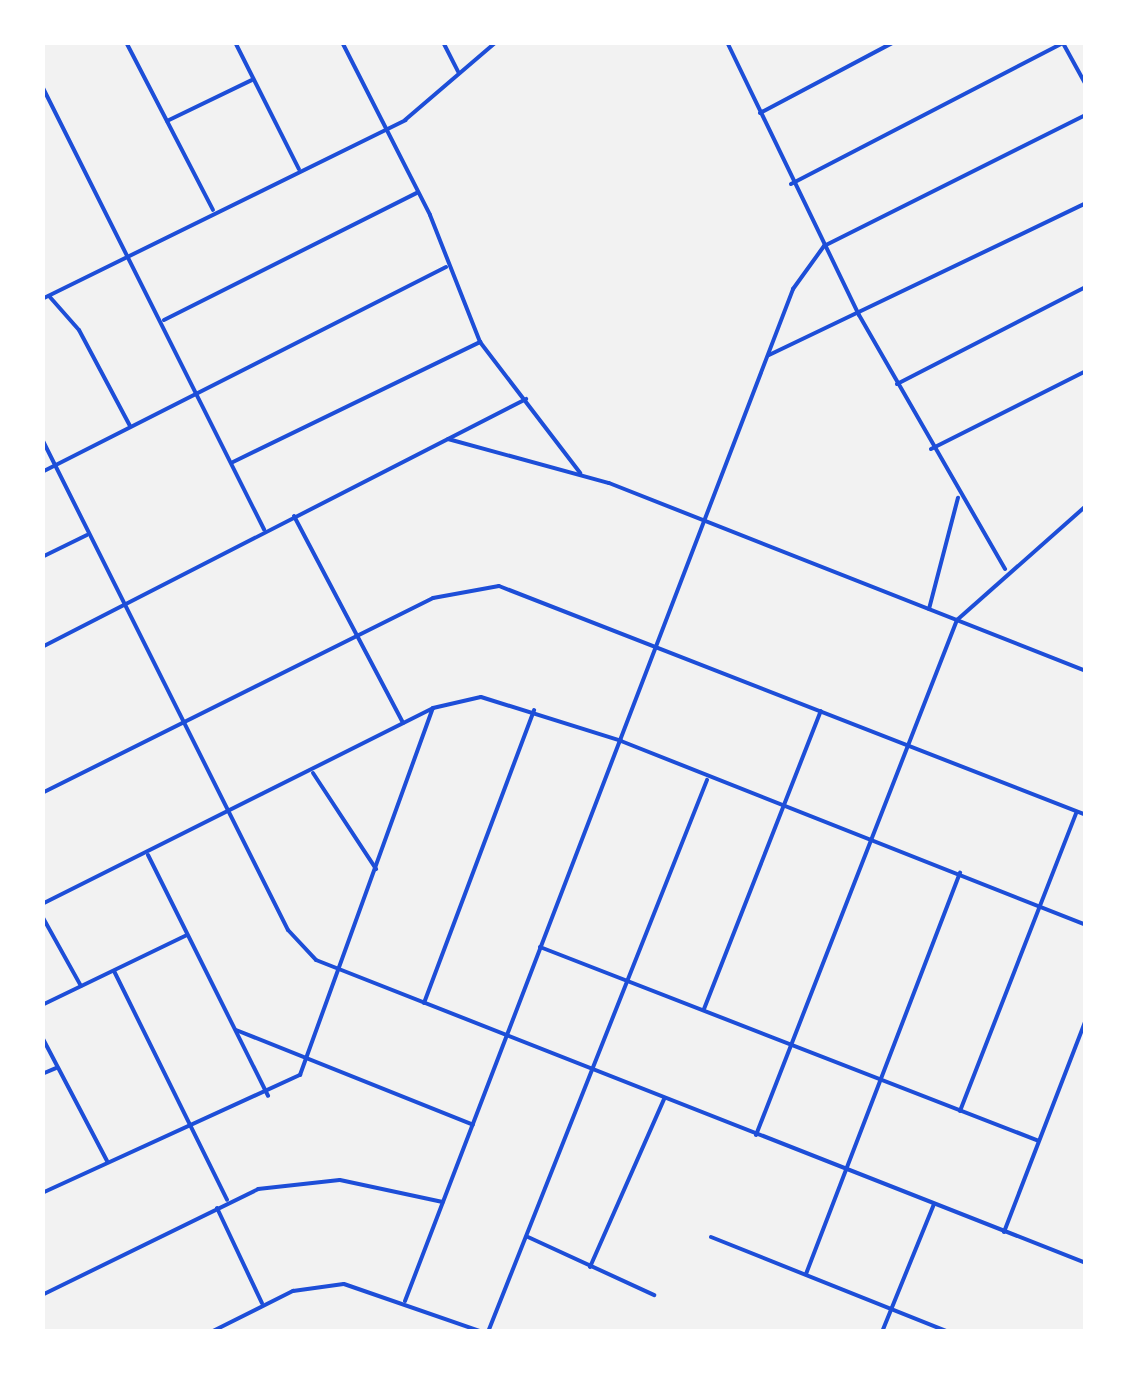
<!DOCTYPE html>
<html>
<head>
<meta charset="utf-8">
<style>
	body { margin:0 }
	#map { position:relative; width:1128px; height:1374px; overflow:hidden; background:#f2f2f2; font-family:"Archivo Narrow",sans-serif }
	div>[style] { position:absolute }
	.minor>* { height:4px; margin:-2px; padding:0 2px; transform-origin:2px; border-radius:2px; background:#1d4ed8 }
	span { translate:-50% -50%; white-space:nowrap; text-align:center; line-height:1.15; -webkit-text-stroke:9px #fff; paint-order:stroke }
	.frame { position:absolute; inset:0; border:45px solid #fff; pointer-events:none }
</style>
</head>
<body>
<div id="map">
	<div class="minor">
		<div style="left:126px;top:42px;width:189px;rotate:62.6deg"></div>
		<div style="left:235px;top:42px;width:142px;rotate:63.3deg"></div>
		<div style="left:342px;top:42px;width:194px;rotate:63deg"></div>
		<div style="left:430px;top:215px;width:136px;rotate:68.5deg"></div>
		<div style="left:480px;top:342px;width:165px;rotate:52.6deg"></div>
		<div style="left:443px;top:42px;width:33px;rotate:63deg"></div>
		<div style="left:727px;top:42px;width:303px;rotate:64.2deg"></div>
		<div style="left:859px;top:315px;width:293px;rotate:60.1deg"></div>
		<div style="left:1064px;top:45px;width:46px;rotate:61.2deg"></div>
		<div style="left:42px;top:86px;width:496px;rotate:63.4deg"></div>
		<div style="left:760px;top:113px;width:152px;rotate:-27.9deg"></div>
		<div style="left:167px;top:121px;width:94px;rotate:-25.8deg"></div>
		<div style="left:791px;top:184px;width:309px;rotate:-27.4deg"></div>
		<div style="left:49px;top:296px;width:45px;rotate:48.6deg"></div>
		<div style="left:79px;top:330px;width:109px;rotate:62deg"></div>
		<div style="left:42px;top:299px;width:405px;rotate:-26.2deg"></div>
		<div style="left:405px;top:120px;width:120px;rotate:-40.6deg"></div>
		<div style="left:164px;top:320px;width:283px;rotate:-26.7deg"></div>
		<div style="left:769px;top:355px;width:352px;rotate:-25.6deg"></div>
		<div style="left:897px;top:384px;width:212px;rotate:-27.2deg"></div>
		<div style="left:42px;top:439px;width:549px;rotate:63.39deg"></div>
		<div style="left:288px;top:930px;width:41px;rotate:47deg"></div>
		<div style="left:316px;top:960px;width:827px;rotate:21.48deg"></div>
		<div style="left:448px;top:439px;width:167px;rotate:15.3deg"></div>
		<div style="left:609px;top:483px;width:513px;rotate:21.51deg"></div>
		<div style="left:931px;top:449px;width:174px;rotate:-26.7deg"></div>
		<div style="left:233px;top:462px;width:275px;rotate:-25.9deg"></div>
		<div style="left:42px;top:472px;width:453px;rotate:-26.9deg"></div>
		<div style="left:294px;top:516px;width:234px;rotate:62.2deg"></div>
		<div style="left:42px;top:557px;width:50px;rotate:-26.1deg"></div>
		<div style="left:929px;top:609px;width:115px;rotate:-75.4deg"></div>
		<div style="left:42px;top:647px;width:544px;rotate:-27.13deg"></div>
		<div style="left:313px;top:773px;width:115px;rotate:56.7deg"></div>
		<div style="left:42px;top:793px;width:437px;rotate:-26.5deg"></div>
		<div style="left:433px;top:598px;width:67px;rotate:-10.3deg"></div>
		<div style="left:499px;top:586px;width:630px;rotate:21.31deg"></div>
		<div style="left:148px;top:855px;width:269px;rotate:63.5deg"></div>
		<div style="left:42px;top:904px;width:437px;rotate:-26.6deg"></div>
		<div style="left:433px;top:708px;width:49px;rotate:-12.9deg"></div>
		<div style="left:481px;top:697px;width:147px;rotate:17.4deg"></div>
		<div style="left:621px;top:741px;width:500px;rotate:21.59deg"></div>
		<div style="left:42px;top:916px;width:80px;rotate:60.9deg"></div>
		<div style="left:540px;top:947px;width:535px;rotate:21.24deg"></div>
		<div style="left:114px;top:971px;width:255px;rotate:63.7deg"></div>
		<div style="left:424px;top:1003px;width:313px;rotate:-69.4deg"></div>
		<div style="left:42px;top:1005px;width:161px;rotate:-25.8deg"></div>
		<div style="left:704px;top:1009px;width:320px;rotate:-68.6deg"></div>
		<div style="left:236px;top:1030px;width:255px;rotate:21.8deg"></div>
		<div style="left:42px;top:1037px;width:140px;rotate:62.3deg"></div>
		<div style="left:42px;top:1074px;width:15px;rotate:-23deg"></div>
		<div style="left:960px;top:1111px;width:320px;rotate:-68.7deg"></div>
		<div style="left:756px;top:1135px;width:553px;rotate:-68.68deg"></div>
		<div style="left:957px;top:620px;width:172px;rotate:-41.5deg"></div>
		<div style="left:42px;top:1193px;width:284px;rotate:-24.6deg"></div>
		<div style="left:300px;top:1075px;width:390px;rotate:-70.1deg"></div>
		<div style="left:217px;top:1208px;width:105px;rotate:64.7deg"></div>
		<div style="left:1004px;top:1232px;width:228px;rotate:-68.9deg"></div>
		<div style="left:528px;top:1237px;width:139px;rotate:24.7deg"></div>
		<div style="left:711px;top:1237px;width:255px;rotate:21.8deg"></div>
		<div style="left:590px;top:1267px;width:184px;rotate:-66.2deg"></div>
		<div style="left:806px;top:1274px;width:430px;rotate:-69deg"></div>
		<div style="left:42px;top:1295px;width:241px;rotate:-26.1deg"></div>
		<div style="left:258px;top:1189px;width:82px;rotate:-6.3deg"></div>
		<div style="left:340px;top:1180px;width:105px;rotate:12.1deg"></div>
		<div style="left:405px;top:1301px;width:1084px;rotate:-69.02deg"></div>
		<div style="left:793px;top:289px;width:53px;rotate:-54.2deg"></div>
		<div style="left:824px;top:246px;width:293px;rotate:-26.6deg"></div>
		<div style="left:211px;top:1332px;width:92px;rotate:-26.6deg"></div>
		<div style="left:293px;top:1291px;width:51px;rotate:-7.8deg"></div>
		<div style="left:344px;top:1284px;width:147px;rotate:19.1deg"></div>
		<div style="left:488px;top:1332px;width:594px;rotate:-68.36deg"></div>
		<div style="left:882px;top:1332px;width:138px;rotate:-67.9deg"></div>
	</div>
	<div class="frame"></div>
</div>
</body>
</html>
